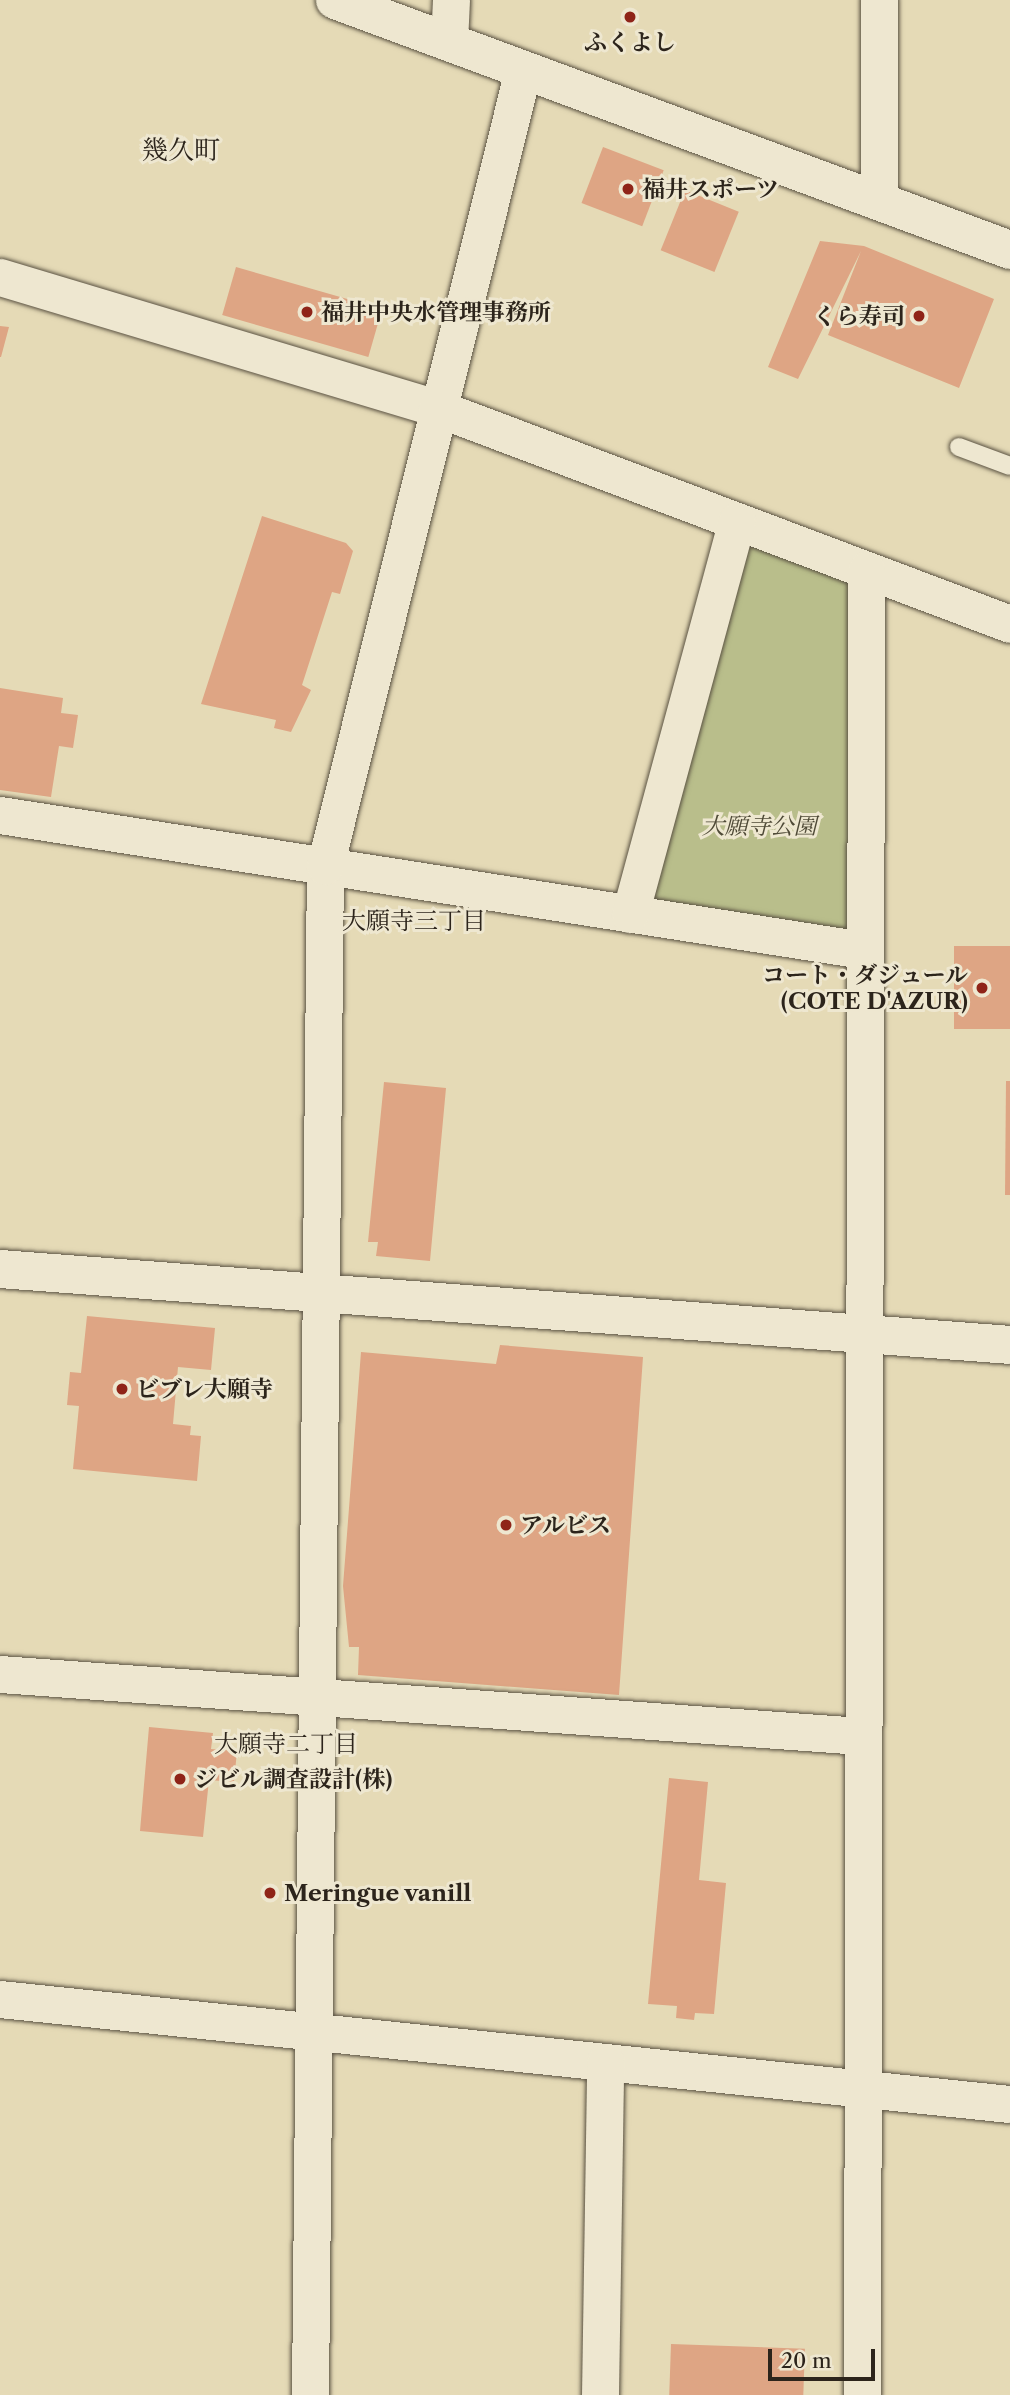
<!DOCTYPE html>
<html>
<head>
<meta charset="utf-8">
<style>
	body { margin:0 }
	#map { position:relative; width:1010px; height:2395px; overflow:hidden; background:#e5dab6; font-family:"Libre Caslon Text","Noto Serif JP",serif }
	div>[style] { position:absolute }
	.green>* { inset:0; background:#b9be8b }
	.building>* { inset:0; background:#dea584; transform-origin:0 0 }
	.roads { filter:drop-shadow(0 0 2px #5a5242) drop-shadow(0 0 2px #5a5242) }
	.lane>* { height:18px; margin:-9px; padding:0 9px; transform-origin:9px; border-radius:9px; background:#eee7d0 }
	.street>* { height:37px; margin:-18.5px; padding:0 18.5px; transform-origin:18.5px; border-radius:18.5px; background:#eee7d0 }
	.secondary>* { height:38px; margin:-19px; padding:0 19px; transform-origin:19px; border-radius:19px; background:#eee7d0 }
	.dots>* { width:19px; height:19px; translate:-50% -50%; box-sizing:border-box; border:4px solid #eee7d0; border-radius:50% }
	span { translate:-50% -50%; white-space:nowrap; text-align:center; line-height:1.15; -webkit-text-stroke:6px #eee7d0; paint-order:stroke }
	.poi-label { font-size:23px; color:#2c241b; font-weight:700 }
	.left { translate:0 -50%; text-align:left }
	.right { translate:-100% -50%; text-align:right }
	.park-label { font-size:23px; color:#4f4a37; font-style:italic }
	.neighbourhood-label { font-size:24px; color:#2c241b }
	.quarter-label { font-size:26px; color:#2c241b }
	.scale { position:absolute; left:768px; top:2349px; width:107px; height:32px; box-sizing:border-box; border:4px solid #2c241b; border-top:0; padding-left:9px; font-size:21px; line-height:24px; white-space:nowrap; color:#2c241b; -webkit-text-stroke:5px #eee7d0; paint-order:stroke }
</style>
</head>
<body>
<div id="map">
	<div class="green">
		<div style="clip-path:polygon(742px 531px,859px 574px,854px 923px,836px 940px,637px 907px)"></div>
	</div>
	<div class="building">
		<div style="left:603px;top:147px;width:65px;height:60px;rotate:21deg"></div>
		<div style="left:685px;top:190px;width:58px;height:65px;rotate:22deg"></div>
		<div style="clip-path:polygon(820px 241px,864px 246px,994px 299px,959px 388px,828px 335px,861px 251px,798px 379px,768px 367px)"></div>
		<div style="left:236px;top:267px;width:152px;height:50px;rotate:16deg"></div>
		<div style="clip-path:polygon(0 326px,9px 327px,1px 357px,0 357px)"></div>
		<div style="clip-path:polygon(262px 516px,346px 543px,353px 551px,340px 594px,332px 592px,302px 685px,311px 690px,291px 732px,274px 728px,276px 720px,201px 704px)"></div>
		<div style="clip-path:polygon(0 688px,63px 698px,61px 713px,78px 715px,73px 748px,59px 746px,51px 797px,0 790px)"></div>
		<div style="left:1010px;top:946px;width:83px;height:56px;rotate:90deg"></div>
		<div style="clip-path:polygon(1006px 1081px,1010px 1081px,1010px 1195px,1005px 1195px)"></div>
		<div style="clip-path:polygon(384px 1082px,446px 1088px,430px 1261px,376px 1256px,378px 1242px,368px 1242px)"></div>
		<div style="clip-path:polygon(87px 1316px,215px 1328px,211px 1370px,178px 1367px,173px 1424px,191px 1426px,190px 1435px,201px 1436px,197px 1481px,73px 1469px,79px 1406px,67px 1405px,70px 1372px,81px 1373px)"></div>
		<div style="clip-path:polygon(500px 1345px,643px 1357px,619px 1695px,358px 1675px,359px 1647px,349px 1647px,343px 1586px,361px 1352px,496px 1364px)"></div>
		<div style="clip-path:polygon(149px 1727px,213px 1733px,211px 1749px,237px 1751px,234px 1782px,209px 1780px,203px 1837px,140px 1831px)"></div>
		<div style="clip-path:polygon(669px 1778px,708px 1782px,699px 1880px,726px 1883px,714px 2014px,695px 2013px,694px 2020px,676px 2018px,677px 2006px,648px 2004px)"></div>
		<div style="left:671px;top:2344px;width:134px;height:51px;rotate:2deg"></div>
	</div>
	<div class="roads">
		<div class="lane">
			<div style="left:959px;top:447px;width:54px;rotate:20.4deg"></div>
		</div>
		<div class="street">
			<div style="left:449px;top:42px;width:42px;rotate:-87.3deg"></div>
			<div style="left:879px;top:201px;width:201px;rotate:-90deg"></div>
			<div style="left:0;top:277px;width:456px;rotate:16.7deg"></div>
			<div style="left:437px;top:408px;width:612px;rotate:20.65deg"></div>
			<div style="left:0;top:815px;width:873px;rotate:8.89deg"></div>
			<div style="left:630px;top:914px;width:407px;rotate:-74.8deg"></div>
			<div style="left:0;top:1674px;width:863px;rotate:4.12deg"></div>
			<div style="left:0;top:1999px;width:1015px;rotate:5.94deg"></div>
			<div style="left:310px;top:2395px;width:1529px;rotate:-89.44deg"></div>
			<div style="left:325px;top:866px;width:820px;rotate:-76.03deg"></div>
			<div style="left:600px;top:2395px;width:333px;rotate:-89.1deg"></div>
			<div style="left:862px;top:2395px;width:1825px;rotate:-89.87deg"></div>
		</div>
		<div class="secondary">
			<div style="left:335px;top:0;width:720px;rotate:20.32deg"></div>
			<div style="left:0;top:1269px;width:1013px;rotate:4.3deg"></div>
		</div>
	</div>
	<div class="dots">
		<div style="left:630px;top:17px;background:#8f2418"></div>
		<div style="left:628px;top:189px;background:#8f2418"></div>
		<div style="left:307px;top:312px;background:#8f2418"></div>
		<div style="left:919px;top:316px;background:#8f2418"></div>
		<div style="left:982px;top:988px;background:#8f2418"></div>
		<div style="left:122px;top:1389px;background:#8f2418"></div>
		<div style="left:506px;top:1525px;background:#8f2418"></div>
		<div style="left:180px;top:1779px;background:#8f2418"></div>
		<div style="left:270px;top:1893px;background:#8f2418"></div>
	</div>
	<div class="poi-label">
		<span style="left:630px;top:42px">ふくよし</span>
		<span class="left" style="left:642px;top:189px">福井スポーツ</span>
		<span class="left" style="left:321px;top:312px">福井中央水管理事務所</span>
		<span class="right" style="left:905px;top:316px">くら寿司</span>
		<span class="right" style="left:968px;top:988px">コート・ダジュール<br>(COTE D'AZUR)</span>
		<span class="left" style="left:136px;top:1389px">ビブレ大願寺</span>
		<span class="left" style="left:520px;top:1525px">アルビス</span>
		<span class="left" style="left:194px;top:1779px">ジビル調査設計(株)</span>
		<span class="left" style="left:284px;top:1893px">Meringue vanill</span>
	</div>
	<div class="park-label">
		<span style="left:759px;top:826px">大願寺公園</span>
	</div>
	<div class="neighbourhood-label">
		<span style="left:414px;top:921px">大願寺三丁目</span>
		<span style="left:286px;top:1744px">大願寺二丁目</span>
	</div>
	<div class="quarter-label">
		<span style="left:181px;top:151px">幾久町</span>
	</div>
	<div class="scale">20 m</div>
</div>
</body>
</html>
